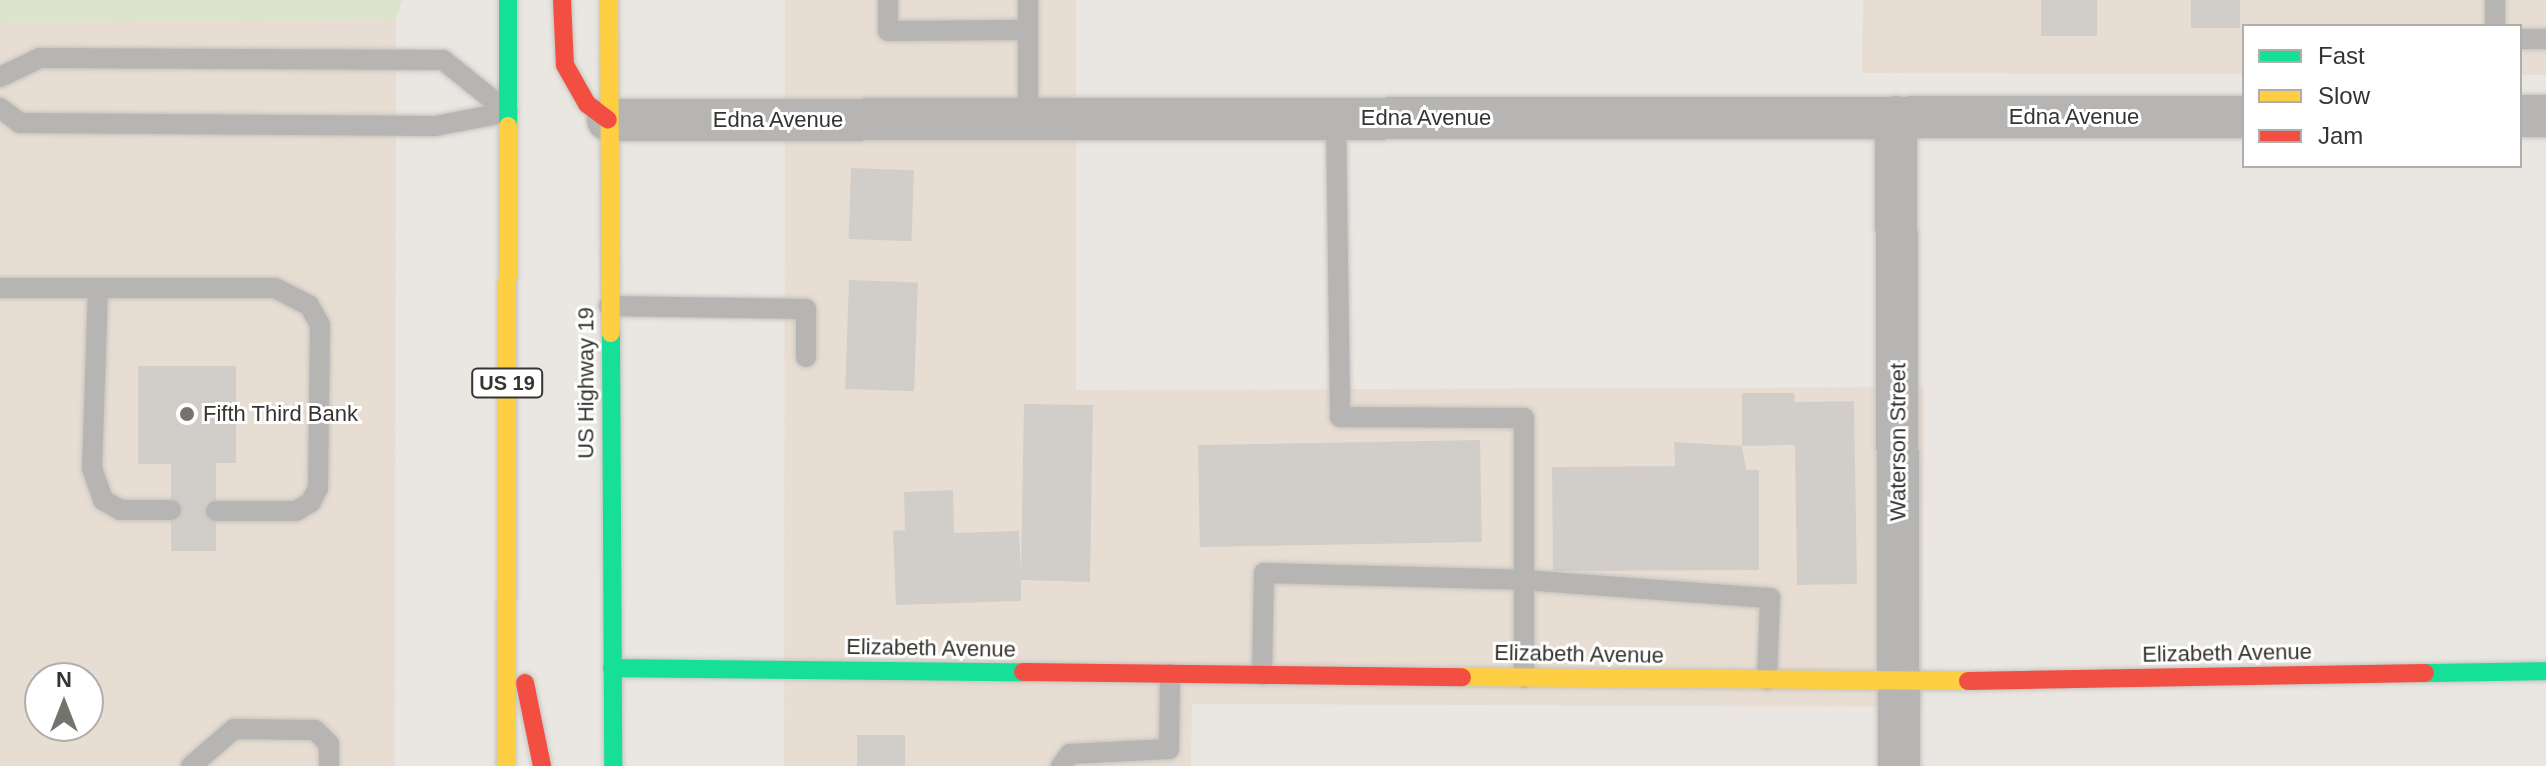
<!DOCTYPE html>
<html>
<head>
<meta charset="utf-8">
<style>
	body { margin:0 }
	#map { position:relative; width:2546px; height:766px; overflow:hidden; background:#eae7e2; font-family:Helvetica,sans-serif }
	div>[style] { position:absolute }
	.commercial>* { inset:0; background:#e8ddd2 }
	.green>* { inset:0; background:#dde4cd }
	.building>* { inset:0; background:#d1ceca; transform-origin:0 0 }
	.roads { filter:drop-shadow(0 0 2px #c5c3bf) drop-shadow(0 0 2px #c5c3bf) }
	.lane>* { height:20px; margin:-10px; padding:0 10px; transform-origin:10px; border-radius:10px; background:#b6b5b4 }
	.street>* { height:42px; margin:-21px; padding:0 21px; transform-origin:21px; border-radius:21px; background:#b6b5b4 }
	.fast>* { height:18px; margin:-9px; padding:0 9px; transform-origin:9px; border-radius:9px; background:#16e098 }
	.slow>* { height:18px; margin:-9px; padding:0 9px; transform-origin:9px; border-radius:9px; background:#ffcf43 }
	.jam>* { height:18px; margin:-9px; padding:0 9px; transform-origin:9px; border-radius:9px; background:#f24e42 }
	.dots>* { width:22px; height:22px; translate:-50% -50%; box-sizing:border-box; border:4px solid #fff; border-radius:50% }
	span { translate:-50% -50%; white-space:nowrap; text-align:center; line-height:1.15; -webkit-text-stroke:6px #fff; paint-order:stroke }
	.shield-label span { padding:2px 6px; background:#fff; border:2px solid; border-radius:6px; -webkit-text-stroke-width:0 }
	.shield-label { font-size:20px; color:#363430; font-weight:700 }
	.street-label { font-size:22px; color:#363430 }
	.poi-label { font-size:22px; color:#363430 }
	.left { translate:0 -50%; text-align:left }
	.legend { position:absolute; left:2242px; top:24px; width:280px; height:144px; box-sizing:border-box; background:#fff; border:2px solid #afaeac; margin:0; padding:10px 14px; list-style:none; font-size:24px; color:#363430 }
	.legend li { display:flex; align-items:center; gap:16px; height:40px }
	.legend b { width:40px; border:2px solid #afaeac }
	.north { position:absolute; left:24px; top:662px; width:80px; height:80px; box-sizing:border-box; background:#fff; border:2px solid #afaeac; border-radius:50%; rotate:0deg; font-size:22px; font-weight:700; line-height:32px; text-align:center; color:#363430 }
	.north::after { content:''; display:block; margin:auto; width:28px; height:36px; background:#75736e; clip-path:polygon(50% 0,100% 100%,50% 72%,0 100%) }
</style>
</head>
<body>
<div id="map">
	<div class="commercial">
		<div style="clip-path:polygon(785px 0,1076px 0,1076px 390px,1924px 387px,1922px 707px,1192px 704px,1191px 766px,784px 766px)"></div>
		<div style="clip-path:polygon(1863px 0,2546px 0,2546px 75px,2520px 75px,2520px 26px,2244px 26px,2244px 74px,1862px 73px)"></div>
		<div style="clip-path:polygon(evenodd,396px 20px,395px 766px,0 766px,0 23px,396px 20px,40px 678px,88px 678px,88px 726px,40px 726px,40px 678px)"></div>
	</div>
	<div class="green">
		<div style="clip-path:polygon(0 0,402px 0,396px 20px,0 23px)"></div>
	</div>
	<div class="building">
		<div style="left:2041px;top:0;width:56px;height:36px"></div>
		<div style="left:2191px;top:0;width:49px;height:28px"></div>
		<div style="left:851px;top:168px;width:63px;height:71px;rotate:2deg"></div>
		<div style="left:849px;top:280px;width:69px;height:109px;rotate:2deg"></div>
		<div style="clip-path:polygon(138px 366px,236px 366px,236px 463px,216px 463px,216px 551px,171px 551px,171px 464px,138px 464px)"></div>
		<div style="clip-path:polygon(1742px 393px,1794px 393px,1795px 402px,1854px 401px,1857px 584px,1797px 585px,1795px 445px,1742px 446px)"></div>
		<div style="clip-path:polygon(1024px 404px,1093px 405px,1090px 582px,1021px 580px,1021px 601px,896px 605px,893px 531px,905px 530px,904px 492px,953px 490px,954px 533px,1019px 531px,1021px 572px)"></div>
		<div style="left:1480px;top:440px;width:102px;height:282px;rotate:89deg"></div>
		<div style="clip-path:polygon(1674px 442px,1742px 446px,1746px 470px,1759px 470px,1759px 570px,1553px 571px,1552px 467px,1675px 466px)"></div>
		<div style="left:857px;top:735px;width:48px;height:31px"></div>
	</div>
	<div class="roads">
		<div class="lane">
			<div style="left:888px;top:0;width:31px;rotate:90deg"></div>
			<div style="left:888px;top:31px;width:140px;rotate:-0.4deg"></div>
			<div style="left:1028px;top:30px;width:30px;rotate:-90deg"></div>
			<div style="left:2495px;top:0;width:26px;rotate:90deg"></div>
			<div style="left:1028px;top:30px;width:89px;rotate:90deg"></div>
			<div style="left:2520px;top:39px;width:26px"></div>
			<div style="left:0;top:77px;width:44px;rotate:-25.4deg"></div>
			<div style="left:40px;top:58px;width:403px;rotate:0.3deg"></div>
			<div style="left:443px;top:60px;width:83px;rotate:38.7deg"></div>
			<div style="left:508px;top:112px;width:74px;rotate:169.1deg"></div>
			<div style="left:435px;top:126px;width:415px;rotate:-179.6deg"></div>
			<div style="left:20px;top:123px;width:25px;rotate:-143deg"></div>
			<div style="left:1336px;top:119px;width:298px;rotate:89.2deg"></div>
			<div style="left:1340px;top:417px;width:184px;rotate:0.3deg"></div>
			<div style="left:1524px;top:418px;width:260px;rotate:90deg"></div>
			<div style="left:0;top:288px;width:275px"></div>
			<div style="left:275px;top:288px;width:38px;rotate:27deg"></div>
			<div style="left:309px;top:305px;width:23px;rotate:61deg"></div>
			<div style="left:320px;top:325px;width:163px;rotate:90.7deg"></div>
			<div style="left:318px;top:488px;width:16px;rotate:117deg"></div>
			<div style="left:311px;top:502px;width:17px;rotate:149deg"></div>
			<div style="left:296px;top:511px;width:80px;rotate:180deg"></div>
			<div style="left:98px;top:288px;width:180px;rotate:91.9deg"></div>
			<div style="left:92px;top:468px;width:34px;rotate:71deg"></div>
			<div style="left:103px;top:500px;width:20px;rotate:30deg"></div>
			<div style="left:120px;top:510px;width:51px"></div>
			<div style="left:609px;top:306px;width:197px;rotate:0.9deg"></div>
			<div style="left:806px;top:309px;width:48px;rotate:90deg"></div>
			<div style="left:1262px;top:675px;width:102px;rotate:-88.9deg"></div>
			<div style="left:1264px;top:573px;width:260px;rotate:1.5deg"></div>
			<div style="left:1524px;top:580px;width:247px;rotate:4.2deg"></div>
			<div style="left:1770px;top:598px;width:82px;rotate:92.1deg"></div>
			<div style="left:191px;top:766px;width:57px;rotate:-40.7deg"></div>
			<div style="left:234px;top:729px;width:81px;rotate:0.7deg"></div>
			<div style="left:315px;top:730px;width:20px;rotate:45deg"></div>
			<div style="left:329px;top:744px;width:22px;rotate:90deg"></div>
			<div style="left:1061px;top:766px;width:15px;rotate:-53deg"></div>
			<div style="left:1070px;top:754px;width:99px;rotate:-2.9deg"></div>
			<div style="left:1169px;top:749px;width:75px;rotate:-89.2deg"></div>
		</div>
		<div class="street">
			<div style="left:2520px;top:116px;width:26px"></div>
			<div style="left:1896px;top:117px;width:649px;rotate:89.74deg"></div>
			<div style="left:608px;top:120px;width:1636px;rotate:-0.11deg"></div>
		</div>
		<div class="fast">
			<div style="left:508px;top:126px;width:126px;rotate:-90deg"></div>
			<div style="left:611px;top:333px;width:433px;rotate:89.7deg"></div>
			<div style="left:612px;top:668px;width:411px;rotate:0.6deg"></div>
			<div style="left:2425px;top:673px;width:121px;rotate:-0.9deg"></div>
		</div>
		<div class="slow">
			<div style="left:609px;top:0;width:333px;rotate:89.7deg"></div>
			<div style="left:1462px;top:677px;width:506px;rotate:0.45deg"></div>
			<div style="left:506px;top:766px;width:640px;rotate:-89.82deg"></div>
		</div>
		<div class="jam">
			<div style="left:562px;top:0;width:65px;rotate:87.4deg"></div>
			<div style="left:565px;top:65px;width:45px;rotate:60.6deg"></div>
			<div style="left:587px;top:104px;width:26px;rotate:37deg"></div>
			<div style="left:1023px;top:672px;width:439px;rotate:0.7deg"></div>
			<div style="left:1968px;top:681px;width:457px;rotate:-1deg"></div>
			<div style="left:525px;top:683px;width:85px;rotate:78.4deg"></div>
		</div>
	</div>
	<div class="dots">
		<div style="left:187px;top:414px;background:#75736e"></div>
	</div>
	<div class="shield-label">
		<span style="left:507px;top:383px">US 19</span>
	</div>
	<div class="street-label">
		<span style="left:2074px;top:117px">Edna Avenue</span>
		<span style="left:1426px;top:118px">Edna Avenue</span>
		<span style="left:778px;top:120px">Edna Avenue</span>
		<span style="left:586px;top:383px;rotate:-90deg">US Highway 19</span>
		<span style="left:1898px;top:442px;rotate:-90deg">Waterson Street</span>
		<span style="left:931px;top:648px;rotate:1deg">Elizabeth Avenue</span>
		<span style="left:2227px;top:653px;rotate:-1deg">Elizabeth Avenue</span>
		<span style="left:1579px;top:654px;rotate:1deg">Elizabeth Avenue</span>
	</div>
	<div class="poi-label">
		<span class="left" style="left:203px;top:414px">Fifth Third Bank</span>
	</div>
	<ul class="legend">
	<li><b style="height:10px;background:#16e098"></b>Fast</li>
	<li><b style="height:10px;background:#ffcf43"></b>Slow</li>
	<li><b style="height:10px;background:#f24e42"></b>Jam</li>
	</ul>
	<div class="north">N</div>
</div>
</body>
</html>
